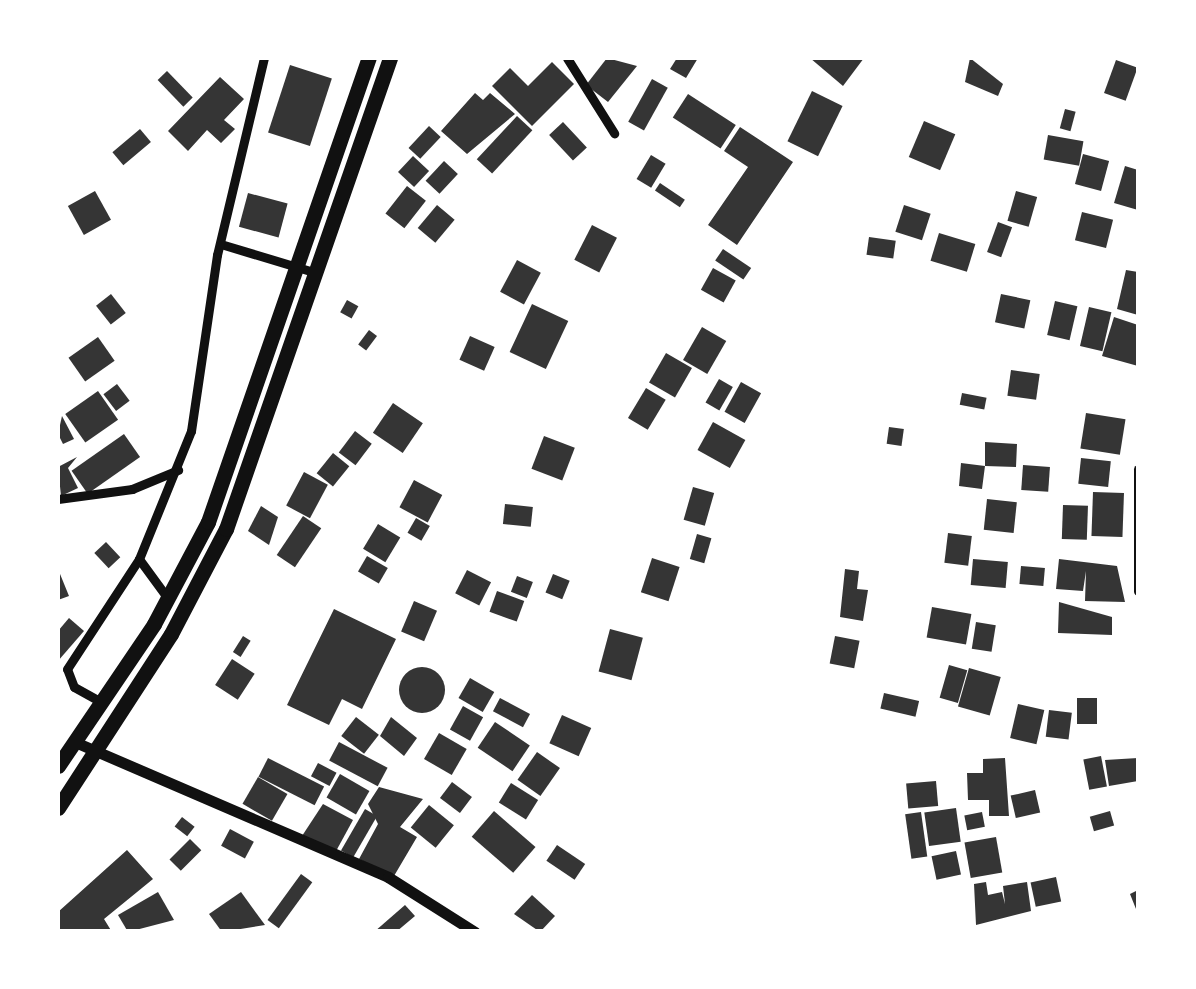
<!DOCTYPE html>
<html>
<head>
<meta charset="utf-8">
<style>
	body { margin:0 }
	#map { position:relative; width:1196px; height:989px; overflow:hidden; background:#fff; font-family:Mulish,sans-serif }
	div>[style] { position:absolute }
	.building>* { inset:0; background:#353535; transform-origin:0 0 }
	.round { border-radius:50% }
	.minor>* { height:9px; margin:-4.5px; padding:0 4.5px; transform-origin:4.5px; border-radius:4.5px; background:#111 }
	.tertiary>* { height:11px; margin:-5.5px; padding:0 5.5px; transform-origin:5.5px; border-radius:5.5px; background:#111 }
	.trunk>* { height:15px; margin:-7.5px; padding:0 7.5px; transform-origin:7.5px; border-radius:7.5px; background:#111 }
	span { translate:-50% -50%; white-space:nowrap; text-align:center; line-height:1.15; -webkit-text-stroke:10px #fff; paint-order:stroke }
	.frame { position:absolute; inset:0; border:60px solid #fff; pointer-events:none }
</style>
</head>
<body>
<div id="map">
	<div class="building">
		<div style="clip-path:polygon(607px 58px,637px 66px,608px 102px,586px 85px)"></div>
		<div style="clip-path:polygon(677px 58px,698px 58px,686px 78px,670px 69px)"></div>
		<div style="clip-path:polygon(810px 58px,864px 58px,843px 86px)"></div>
		<div style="clip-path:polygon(970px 58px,1003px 84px,998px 96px,965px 82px)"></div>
		<div style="left:1116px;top:60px;width:23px;height:35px;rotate:20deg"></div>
		<div style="clip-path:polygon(552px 62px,574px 84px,532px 126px,492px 86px,510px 68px,528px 86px)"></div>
		<div style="left:290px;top:65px;width:44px;height:71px;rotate:18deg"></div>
		<div style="left:167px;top:71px;width:37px;height:13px;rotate:46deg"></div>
		<div style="clip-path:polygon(220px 77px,244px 99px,224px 120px,235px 129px,221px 143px,207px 130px,188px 151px,168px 131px)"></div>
		<div style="left:652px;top:79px;width:18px;height:49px;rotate:29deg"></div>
		<div style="left:812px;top:91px;width:34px;height:56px;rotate:26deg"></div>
		<div style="clip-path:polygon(475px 93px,483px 100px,490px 93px,515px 114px,467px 154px,441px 131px)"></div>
		<div style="left:688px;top:94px;width:57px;height:28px;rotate:33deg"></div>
		<div style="left:1065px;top:109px;width:11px;height:20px;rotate:15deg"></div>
		<div style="left:517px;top:116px;width:21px;height:59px;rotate:43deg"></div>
		<div style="left:924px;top:121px;width:34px;height:39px;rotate:23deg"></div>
		<div style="left:563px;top:122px;width:35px;height:19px;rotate:47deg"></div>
		<div style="left:429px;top:126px;width:16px;height:30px;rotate:43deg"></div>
		<div style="clip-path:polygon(740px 127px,793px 162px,737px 245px,708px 225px,748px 167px,724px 151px)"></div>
		<div style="left:140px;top:129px;width:17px;height:36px;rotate:50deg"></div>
		<div style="left:1048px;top:135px;width:36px;height:25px;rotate:10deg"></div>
		<div style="left:1083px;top:154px;width:27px;height:31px;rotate:15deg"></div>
		<div style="left:651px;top:155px;width:17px;height:28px;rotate:31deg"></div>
		<div style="left:413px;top:156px;width:22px;height:22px;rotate:43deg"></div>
		<div style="left:444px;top:161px;width:19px;height:27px;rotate:43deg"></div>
		<div style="clip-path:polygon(1125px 166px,1138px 170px,1138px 210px,1114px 203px)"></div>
		<div style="left:660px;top:183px;width:30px;height:9px;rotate:34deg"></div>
		<div style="left:407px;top:186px;width:24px;height:35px;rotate:38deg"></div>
		<div style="left:95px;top:191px;width:33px;height:31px;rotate:61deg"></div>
		<div style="left:1016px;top:191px;width:22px;height:31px;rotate:16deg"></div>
		<div style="left:248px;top:193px;width:41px;height:35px;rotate:15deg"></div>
		<div style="left:437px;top:205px;width:23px;height:30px;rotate:40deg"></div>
		<div style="left:904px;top:205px;width:28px;height:28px;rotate:18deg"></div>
		<div style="left:1082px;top:212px;width:32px;height:29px;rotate:14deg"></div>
		<div style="left:998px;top:222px;width:15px;height:32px;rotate:20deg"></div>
		<div style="left:592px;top:225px;width:28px;height:39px;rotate:27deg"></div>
		<div style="left:939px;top:233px;width:38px;height:29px;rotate:17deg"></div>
		<div style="left:869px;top:237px;width:27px;height:18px;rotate:8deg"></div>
		<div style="left:723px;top:249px;width:34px;height:14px;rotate:34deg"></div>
		<div style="left:517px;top:260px;width:27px;height:36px;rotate:28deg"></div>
		<div style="left:713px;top:268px;width:26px;height:25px;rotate:29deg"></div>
		<div style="clip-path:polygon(1126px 270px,1138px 272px,1138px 315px,1117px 309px)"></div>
		<div style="left:111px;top:294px;width:24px;height:19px;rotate:52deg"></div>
		<div style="left:1001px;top:294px;width:30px;height:29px;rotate:12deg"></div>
		<div style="left:347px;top:300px;width:13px;height:14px;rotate:29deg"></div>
		<div style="left:1055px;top:301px;width:23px;height:35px;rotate:13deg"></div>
		<div style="left:532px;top:304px;width:40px;height:53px;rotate:25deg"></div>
		<div style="left:1089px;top:307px;width:23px;height:40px;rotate:13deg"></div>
		<div style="clip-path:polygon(1114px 317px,1138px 325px,1138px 366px,1102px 356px)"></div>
		<div style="left:702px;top:327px;width:28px;height:38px;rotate:30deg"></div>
		<div style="left:369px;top:330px;width:10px;height:18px;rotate:37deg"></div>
		<div style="left:470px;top:336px;width:27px;height:26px;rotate:24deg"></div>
		<div style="left:98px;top:337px;width:29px;height:36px;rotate:55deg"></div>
		<div style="left:666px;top:353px;width:30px;height:34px;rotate:30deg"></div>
		<div style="left:1011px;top:370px;width:29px;height:26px;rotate:8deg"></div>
		<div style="left:719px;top:379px;width:16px;height:27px;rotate:30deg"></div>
		<div style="left:741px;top:382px;width:23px;height:34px;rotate:29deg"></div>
		<div style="left:117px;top:384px;width:21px;height:17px;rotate:53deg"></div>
		<div style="left:646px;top:388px;width:23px;height:35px;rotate:31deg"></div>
		<div style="left:98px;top:391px;width:35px;height:40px;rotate:55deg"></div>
		<div style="left:962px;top:393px;width:25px;height:12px;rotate:11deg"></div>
		<div style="left:393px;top:403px;width:36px;height:36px;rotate:34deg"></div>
		<div style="left:1086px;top:413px;width:40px;height:36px;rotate:9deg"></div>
		<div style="clip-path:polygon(62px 416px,74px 439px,63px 444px,58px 434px)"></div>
		<div style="left:713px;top:422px;width:37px;height:32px;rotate:29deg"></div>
		<div style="left:889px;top:427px;width:15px;height:17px;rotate:8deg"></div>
		<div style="left:355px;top:431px;width:21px;height:27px;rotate:37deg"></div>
		<div style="left:124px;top:434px;width:28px;height:64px;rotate:55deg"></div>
		<div style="left:544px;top:436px;width:33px;height:35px;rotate:21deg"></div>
		<div style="clip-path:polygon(985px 442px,1017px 444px,1016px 467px,985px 466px,982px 489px,959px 486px,961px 463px,985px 466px)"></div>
		<div style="left:333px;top:453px;width:21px;height:26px;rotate:39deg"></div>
		<div style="clip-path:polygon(77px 457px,68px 468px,78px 488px,61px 496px,58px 467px)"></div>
		<div style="left:1081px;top:458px;width:30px;height:26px;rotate:6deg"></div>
		<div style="left:1023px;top:465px;width:27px;height:25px;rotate:4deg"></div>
		<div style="left:304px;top:472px;width:27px;height:38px;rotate:28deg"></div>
		<div style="left:414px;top:480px;width:32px;height:31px;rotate:28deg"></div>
		<div style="left:693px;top:487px;width:22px;height:34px;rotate:16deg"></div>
		<div style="left:1093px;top:492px;width:31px;height:44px;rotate:2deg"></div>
		<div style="left:987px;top:499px;width:30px;height:31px;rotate:6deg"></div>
		<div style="left:505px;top:504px;width:28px;height:20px;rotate:6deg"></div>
		<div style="left:1063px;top:505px;width:25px;height:34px;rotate:2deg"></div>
		<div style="clip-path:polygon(261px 506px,278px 517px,269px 545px,248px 531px)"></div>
		<div style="left:303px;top:516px;width:22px;height:47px;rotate:34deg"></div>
		<div style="left:416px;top:518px;width:16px;height:17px;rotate:30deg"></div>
		<div style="left:378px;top:524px;width:26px;height:29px;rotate:31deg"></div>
		<div style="left:948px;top:533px;width:24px;height:30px;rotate:7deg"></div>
		<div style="left:697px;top:534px;width:15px;height:26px;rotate:16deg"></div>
		<div style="left:106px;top:542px;width:21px;height:16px;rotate:47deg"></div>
		<div style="left:367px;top:556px;width:24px;height:18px;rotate:30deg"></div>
		<div style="left:652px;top:558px;width:29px;height:36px;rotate:18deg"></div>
		<div style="left:973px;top:559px;width:35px;height:26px;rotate:5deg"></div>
		<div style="clip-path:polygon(1059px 559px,1117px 566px,1125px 602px,1085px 601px,1086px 571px,1083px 591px,1056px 589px)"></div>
		<div style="left:1021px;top:566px;width:24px;height:18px;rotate:5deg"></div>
		<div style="clip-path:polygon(58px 569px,69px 596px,58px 600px)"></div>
		<div style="clip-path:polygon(845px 569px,859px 571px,857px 589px,868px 590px,863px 621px,840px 617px)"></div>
		<div style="left:467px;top:570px;width:27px;height:26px;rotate:27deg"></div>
		<div style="left:553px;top:574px;width:18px;height:20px;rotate:22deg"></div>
		<div style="left:517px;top:576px;width:17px;height:17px;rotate:21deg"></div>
		<div style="left:497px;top:591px;width:29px;height:22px;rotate:20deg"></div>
		<div style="left:414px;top:601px;width:25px;height:33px;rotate:23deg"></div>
		<div style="clip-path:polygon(1059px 602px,1112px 617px,1112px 635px,1058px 633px)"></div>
		<div style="left:932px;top:607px;width:40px;height:31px;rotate:10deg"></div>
		<div style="clip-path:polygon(334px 609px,396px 639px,362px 709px,342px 699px,329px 725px,287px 705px)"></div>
		<div style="clip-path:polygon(69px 618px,84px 631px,58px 661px,58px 631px)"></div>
		<div style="left:976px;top:622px;width:20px;height:27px;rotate:9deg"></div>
		<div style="left:610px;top:629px;width:34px;height:44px;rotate:15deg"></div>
		<div style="left:243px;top:636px;width:9px;height:19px;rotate:32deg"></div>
		<div style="left:835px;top:636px;width:25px;height:28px;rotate:11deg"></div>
		<div style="left:232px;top:659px;width:27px;height:31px;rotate:33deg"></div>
		<div style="left:949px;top:665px;width:19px;height:34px;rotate:16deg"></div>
		<div class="round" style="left:399px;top:667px;width:46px;height:46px"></div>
		<div style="left:969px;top:668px;width:33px;height:40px;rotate:16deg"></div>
		<div style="left:470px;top:678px;width:28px;height:23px;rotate:30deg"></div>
		<div style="left:884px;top:693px;width:36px;height:16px;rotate:13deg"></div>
		<div style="left:500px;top:698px;width:34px;height:15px;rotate:28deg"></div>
		<div style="left:1077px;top:698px;width:20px;height:26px"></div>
		<div style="left:1018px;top:704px;width:27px;height:35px;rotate:13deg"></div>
		<div style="left:463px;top:706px;width:23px;height:27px;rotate:29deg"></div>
		<div style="left:1049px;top:710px;width:23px;height:27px;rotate:7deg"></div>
		<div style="left:562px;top:715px;width:32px;height:31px;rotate:24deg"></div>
		<div style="left:356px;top:717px;width:29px;height:24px;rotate:38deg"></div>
		<div style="clip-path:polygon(391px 717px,417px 738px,404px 756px,380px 736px)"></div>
		<div style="left:495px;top:722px;width:42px;height:31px;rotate:34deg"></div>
		<div style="left:439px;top:733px;width:32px;height:30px;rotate:30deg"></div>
		<div style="left:339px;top:742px;width:55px;height:21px;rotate:28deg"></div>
		<div style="left:537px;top:752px;width:28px;height:34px;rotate:35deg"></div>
		<div style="left:1101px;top:756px;width:31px;height:18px;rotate:79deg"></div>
		<div style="left:268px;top:758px;width:63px;height:21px;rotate:27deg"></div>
		<div style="clip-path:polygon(1005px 758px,1009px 816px,989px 816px,989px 800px,968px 800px,967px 773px,983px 773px,983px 759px)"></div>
		<div style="clip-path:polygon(1138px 758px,1138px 781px,1109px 786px,1105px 760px)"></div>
		<div style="left:318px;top:763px;width:21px;height:15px;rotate:28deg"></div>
		<div style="left:340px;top:774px;width:34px;height:27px;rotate:30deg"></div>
		<div style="left:258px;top:777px;width:34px;height:31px;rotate:30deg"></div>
		<div style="left:936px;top:781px;width:25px;height:30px;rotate:85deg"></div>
		<div style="left:452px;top:782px;width:25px;height:20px;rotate:37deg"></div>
		<div style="left:511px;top:783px;width:32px;height:23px;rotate:32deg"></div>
		<div style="clip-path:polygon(379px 787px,423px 799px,400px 827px,417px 837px,394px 876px,359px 859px,378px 824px,368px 804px)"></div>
		<div style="left:1035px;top:790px;width:23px;height:25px;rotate:77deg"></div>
		<div style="clip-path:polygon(323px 804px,353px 820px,335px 853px,300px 839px)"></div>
		<div style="left:429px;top:805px;width:32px;height:29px;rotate:39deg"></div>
		<div style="left:956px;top:808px;width:34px;height:32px;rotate:82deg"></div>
		<div style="left:365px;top:809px;width:14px;height:48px;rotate:30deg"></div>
		<div style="left:494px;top:811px;width:55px;height:34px;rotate:41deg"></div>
		<div style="left:1110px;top:811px;width:15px;height:21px;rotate:74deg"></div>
		<div style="left:921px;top:812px;width:45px;height:16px;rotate:82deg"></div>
		<div style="left:982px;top:812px;width:15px;height:18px;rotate:79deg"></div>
		<div style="left:182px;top:817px;width:16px;height:12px;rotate:38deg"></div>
		<div style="left:230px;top:829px;width:27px;height:19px;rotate:28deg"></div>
		<div style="left:996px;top:837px;width:36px;height:32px;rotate:80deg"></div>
		<div style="left:190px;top:839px;width:16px;height:29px;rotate:45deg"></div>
		<div style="left:557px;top:845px;width:34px;height:19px;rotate:34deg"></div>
		<div style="clip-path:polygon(127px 850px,153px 879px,104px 919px,112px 932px,58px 932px,58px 912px)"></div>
		<div style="left:956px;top:851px;width:24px;height:25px;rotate:78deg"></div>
		<div style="left:301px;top:874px;width:14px;height:57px;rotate:36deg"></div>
		<div style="left:1056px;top:877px;width:25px;height:26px;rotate:78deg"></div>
		<div style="clip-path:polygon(986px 882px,988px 895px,1002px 892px,1005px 904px,1003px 886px,1027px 882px,1031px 911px,976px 925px,974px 884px)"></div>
		<div style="clip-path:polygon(1138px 890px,1138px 914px,1130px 894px)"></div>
		<div style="clip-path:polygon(158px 892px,174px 920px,128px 932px,118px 915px)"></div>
		<div style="clip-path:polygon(241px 892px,265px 925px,222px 932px,209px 914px)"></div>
		<div style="clip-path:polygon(532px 895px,555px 916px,540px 932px,514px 914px)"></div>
		<div style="clip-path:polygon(405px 905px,415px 916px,396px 932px,374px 932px)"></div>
	</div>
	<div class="minor">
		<div style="left:567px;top:58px;width:89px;rotate:57.9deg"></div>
		<div style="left:224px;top:245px;width:97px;rotate:16.8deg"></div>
		<div style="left:1138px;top:469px;width:122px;rotate:90deg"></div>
		<div style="left:58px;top:499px;width:75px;rotate:-7.7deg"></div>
		<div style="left:132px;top:489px;width:50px;rotate:-22.4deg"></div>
		<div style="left:139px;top:559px;width:51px;rotate:53.8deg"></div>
		<div style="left:103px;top:703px;width:33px;rotate:-151deg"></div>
		<div style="left:74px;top:687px;width:19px;rotate:-111deg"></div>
		<div style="left:67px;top:669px;width:131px;rotate:-56.8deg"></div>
		<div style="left:139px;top:559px;width:138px;rotate:-67.9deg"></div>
		<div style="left:191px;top:431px;width:178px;rotate:-81.6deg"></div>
		<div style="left:217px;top:255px;width:203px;rotate:-76.6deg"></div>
	</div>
	<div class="tertiary">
		<div style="left:75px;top:742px;width:341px;rotate:23.3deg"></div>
		<div style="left:388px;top:877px;width:103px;rotate:32.3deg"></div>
	</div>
	<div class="trunk">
		<div style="left:58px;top:766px;width:171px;rotate:-55.9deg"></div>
		<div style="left:154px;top:624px;width:115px;rotate:-62.1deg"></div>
		<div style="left:208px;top:522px;width:491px;rotate:-70.9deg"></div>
		<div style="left:58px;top:808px;width:207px;rotate:-57deg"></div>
		<div style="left:171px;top:634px;width:119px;rotate:-62.4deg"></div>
		<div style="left:226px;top:529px;width:499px;rotate:-70.8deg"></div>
	</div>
	<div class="frame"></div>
</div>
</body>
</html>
